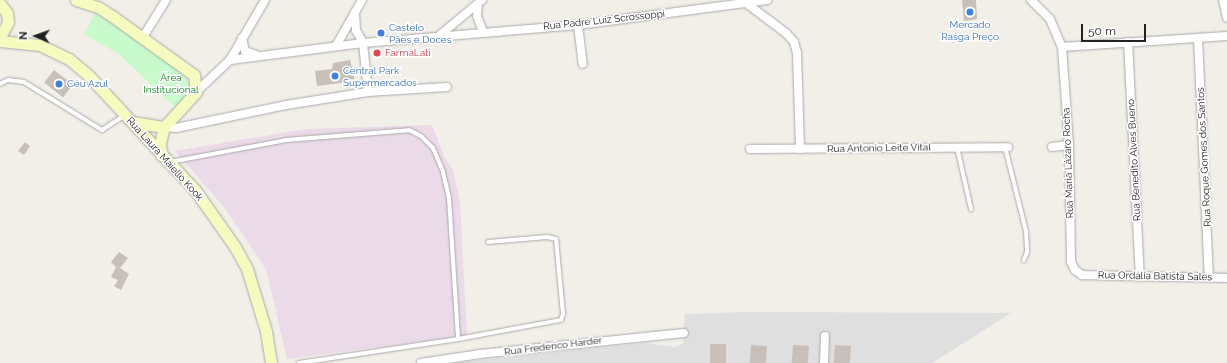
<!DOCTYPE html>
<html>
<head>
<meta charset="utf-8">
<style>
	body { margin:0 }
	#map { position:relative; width:1227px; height:363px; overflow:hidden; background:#f2efe9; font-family:Raleway,sans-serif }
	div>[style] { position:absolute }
	.residential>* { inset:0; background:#e0dfdf }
	.industrial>* { inset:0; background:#ebdbe8 }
	.park>* { inset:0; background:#c8facc }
	.building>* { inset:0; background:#c7bfb8; transform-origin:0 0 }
	.roads { filter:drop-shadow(0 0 1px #a9a9a9) drop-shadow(0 0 1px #a9a9a9) }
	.lane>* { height:4px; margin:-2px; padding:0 2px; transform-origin:2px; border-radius:2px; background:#fff }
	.street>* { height:8px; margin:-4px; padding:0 4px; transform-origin:4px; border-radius:4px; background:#fff }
	.secondary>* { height:11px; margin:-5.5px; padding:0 5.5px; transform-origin:5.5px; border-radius:5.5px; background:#f7fabf }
	.dots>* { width:11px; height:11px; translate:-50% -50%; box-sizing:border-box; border:2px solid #fff; border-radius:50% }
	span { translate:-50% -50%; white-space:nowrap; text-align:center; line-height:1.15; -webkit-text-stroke:3px #fff; paint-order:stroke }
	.street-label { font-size:10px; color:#222 }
	.shop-label { font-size:10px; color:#366cbe }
	.left { translate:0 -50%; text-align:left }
	.health-label { font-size:10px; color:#be3a42 }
	.park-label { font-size:10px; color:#0c8416 }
	.north { position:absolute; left:16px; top:16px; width:40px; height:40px; -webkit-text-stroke:3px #fff; paint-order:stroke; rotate:272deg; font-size:11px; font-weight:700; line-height:16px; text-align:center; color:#222 }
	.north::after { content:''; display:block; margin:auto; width:14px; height:18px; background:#222; clip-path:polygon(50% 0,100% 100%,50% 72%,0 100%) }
	.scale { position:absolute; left:1081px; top:24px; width:65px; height:18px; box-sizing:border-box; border:2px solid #222; border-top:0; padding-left:5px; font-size:12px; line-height:14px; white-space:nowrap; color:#222; -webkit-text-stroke:3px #fff; paint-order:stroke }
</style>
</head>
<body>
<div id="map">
	<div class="residential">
		<div style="clip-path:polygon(748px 312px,1011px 313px,932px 363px,451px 363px,644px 343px,675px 347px,683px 344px,685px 314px)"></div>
	</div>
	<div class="industrial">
		<div style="clip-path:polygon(432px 125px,445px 158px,453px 170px,460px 202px,467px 336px,287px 359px,266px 269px,223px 206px,175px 151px,305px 129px)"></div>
	</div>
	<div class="park">
		<div style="clip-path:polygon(96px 11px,183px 73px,192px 90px,175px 108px,120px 55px,84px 34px)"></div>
	</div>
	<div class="building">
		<div style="clip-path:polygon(962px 0,976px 0,977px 19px,964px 21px)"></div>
		<div style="clip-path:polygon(350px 60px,355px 81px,317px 86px,315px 71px,332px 69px,333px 63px)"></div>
		<div style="left:54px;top:70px;width:24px;height:16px;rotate:38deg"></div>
		<div style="clip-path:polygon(25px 142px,30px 146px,24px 155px,18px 151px)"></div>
		<div style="clip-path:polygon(119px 252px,128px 258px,120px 268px,129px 274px,121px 290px,114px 286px,118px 280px,111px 277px,116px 267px,111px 262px)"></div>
		<div style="left:710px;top:344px;width:16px;height:19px"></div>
		<div style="left:751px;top:345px;width:16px;height:18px;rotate:4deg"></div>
		<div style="left:793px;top:345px;width:16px;height:18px;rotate:4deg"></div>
		<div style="left:835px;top:345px;width:16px;height:18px;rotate:4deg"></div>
	</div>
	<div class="roads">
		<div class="lane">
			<div style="left:0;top:84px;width:9px;rotate:-27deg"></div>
			<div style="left:8px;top:80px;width:16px;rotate:7deg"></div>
			<div style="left:24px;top:82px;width:92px;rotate:31.6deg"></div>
			<div style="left:102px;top:130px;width:27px;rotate:-33deg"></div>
			<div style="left:957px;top:147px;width:64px;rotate:77.3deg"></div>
			<div style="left:1005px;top:147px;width:87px;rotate:76deg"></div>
			<div style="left:1026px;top:231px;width:21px;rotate:87deg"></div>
			<div style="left:1027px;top:252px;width:9px;rotate:111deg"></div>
			<div style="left:170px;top:162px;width:118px;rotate:-10.7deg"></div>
			<div style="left:286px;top:140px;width:123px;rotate:-4.6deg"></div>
			<div style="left:409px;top:130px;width:13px;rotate:27deg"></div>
			<div style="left:421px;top:136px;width:17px;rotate:45deg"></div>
			<div style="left:433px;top:148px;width:26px;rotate:67deg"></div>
			<div style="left:443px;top:172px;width:27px;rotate:77deg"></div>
			<div style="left:449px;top:198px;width:141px;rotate:86.3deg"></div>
			<div style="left:299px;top:363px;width:161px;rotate:-8.6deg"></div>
			<div style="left:458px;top:339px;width:105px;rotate:-10.5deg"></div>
			<div style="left:561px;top:320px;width:6px;rotate:-72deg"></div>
			<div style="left:563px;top:314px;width:75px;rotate:-95.3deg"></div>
			<div style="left:556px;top:239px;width:9px;rotate:-167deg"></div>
			<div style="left:547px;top:237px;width:59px;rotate:175.2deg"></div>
		</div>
		<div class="street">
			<div style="left:1031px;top:0;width:27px;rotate:45deg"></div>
			<div style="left:1050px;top:19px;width:30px;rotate:67deg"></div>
			<div style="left:1062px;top:47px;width:98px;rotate:85.9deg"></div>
			<div style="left:1069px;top:145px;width:117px;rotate:89deg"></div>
			<div style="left:1071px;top:262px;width:9px;rotate:63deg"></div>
			<div style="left:1075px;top:270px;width:9px;rotate:36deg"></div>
			<div style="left:1082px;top:275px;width:145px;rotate:1.2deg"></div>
			<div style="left:1223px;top:0;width:18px;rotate:77deg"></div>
			<div style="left:746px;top:3px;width:50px;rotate:36.9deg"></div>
			<div style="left:786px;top:33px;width:12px;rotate:48deg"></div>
			<div style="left:794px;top:42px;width:11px;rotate:75deg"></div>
			<div style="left:797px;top:53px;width:96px;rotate:88.2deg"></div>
			<div style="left:478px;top:4px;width:12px;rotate:95deg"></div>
			<div style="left:477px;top:16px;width:17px;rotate:69deg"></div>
			<div style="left:355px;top:12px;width:18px;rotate:87deg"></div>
			<div style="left:356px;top:30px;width:15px;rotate:62deg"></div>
			<div style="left:363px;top:43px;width:49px;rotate:84.2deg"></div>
			<div style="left:578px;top:25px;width:39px;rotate:83deg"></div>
			<div style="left:440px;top:35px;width:55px;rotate:-39.8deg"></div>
			<div style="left:143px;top:37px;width:44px;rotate:-58.1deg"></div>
			<div style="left:242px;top:38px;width:13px;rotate:77deg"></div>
			<div style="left:245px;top:51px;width:12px;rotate:20deg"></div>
			<div style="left:1198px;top:38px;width:239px;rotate:87.4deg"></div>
			<div style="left:1128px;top:42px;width:235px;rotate:87.1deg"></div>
			<div style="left:336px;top:46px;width:53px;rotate:-60.5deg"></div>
			<div style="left:1062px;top:47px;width:165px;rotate:-3.8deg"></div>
			<div style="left:230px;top:60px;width:134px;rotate:-7.3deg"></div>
			<div style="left:363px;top:43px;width:216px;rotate:-4.8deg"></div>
			<div style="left:578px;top:25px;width:191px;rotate:-7.5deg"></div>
			<div style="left:196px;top:92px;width:47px;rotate:-43.3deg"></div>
			<div style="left:230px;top:60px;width:69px;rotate:-59.7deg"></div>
			<div style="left:164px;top:127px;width:12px;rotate:5deg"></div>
			<div style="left:176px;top:128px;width:112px;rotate:-11.8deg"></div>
			<div style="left:286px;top:105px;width:83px;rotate:-9deg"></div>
			<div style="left:368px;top:92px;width:79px;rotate:-3.6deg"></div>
			<div style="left:1052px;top:147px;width:17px;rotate:-7deg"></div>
			<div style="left:750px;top:149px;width:258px;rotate:-0.4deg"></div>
			<div style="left:421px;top:363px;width:60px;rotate:-8.7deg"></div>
			<div style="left:480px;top:354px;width:205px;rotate:-5.9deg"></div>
			<div style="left:824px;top:363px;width:27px;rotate:-88deg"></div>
		</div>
		<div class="secondary">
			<div style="left:76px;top:0;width:23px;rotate:18deg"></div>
			<div style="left:98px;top:7px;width:17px;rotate:33deg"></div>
			<div style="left:112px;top:16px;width:101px;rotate:35.7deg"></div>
			<div style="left:194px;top:75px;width:17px;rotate:83deg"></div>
			<div style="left:196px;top:92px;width:47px;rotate:132.4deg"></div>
			<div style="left:164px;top:127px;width:16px;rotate:104deg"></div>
			<div style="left:160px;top:143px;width:12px;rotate:85deg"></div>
			<div style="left:0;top:4px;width:11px;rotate:52deg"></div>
			<div style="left:7px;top:13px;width:9px;rotate:84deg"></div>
			<div style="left:8px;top:22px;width:17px;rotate:118deg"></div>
			<div style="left:0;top:41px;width:40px;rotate:5.7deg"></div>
			<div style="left:40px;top:45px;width:32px;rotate:26deg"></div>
			<div style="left:69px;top:59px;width:26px;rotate:40deg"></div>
			<div style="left:89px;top:76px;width:156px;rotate:47.1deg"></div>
			<div style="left:195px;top:190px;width:70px;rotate:54.9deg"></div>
			<div style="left:235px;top:247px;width:25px;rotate:61deg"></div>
			<div style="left:247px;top:269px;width:65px;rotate:73deg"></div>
			<div style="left:266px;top:331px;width:32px;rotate:81deg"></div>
			<div style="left:132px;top:122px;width:32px;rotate:9deg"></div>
		</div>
	</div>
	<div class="dots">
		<div style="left:970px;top:12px;background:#3f7fe0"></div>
		<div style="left:381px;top:33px;background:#3f7fe0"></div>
		<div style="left:377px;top:53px;background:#e0444e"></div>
		<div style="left:335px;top:76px;background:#3f7fe0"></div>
		<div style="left:59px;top:84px;background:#3f7fe0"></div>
	</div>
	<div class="street-label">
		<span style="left:604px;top:20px;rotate:-6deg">Rua Padre Luiz Scrossoppi</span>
		<span style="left:879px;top:148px;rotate:-1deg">Rua Antonio Leite Vital</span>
		<span style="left:1204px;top:157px;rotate:-93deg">Rua Roque Gomes dos Santos</span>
		<span style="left:165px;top:159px;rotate:48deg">Rua Laura Maiello Kook</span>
		<span style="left:1134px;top:160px;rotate:-93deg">Rua Benedito Alves Bueno</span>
		<span style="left:1068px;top:163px;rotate:-92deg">Rua Maria Lázaro Rocha</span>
		<span style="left:1155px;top:276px;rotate:1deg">Rua Ordália Batista Sales</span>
		<span style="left:553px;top:346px;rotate:-7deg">Rua Frederico Harder</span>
	</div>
	<div class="shop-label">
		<span style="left:970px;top:30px">Mercado<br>Rasga Preço</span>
		<span class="left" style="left:389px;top:33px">Castelo<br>Pães e Doces</span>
		<span class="left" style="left:343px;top:76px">Central Park<br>Supermercados</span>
		<span class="left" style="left:67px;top:84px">Céu Azul</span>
	</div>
	<div class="health-label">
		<span class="left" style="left:385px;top:53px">FarmaLati</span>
	</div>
	<div class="park-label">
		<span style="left:171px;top:83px">Área<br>Institucional</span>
	</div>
	<div class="north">N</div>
	<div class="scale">50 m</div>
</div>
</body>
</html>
